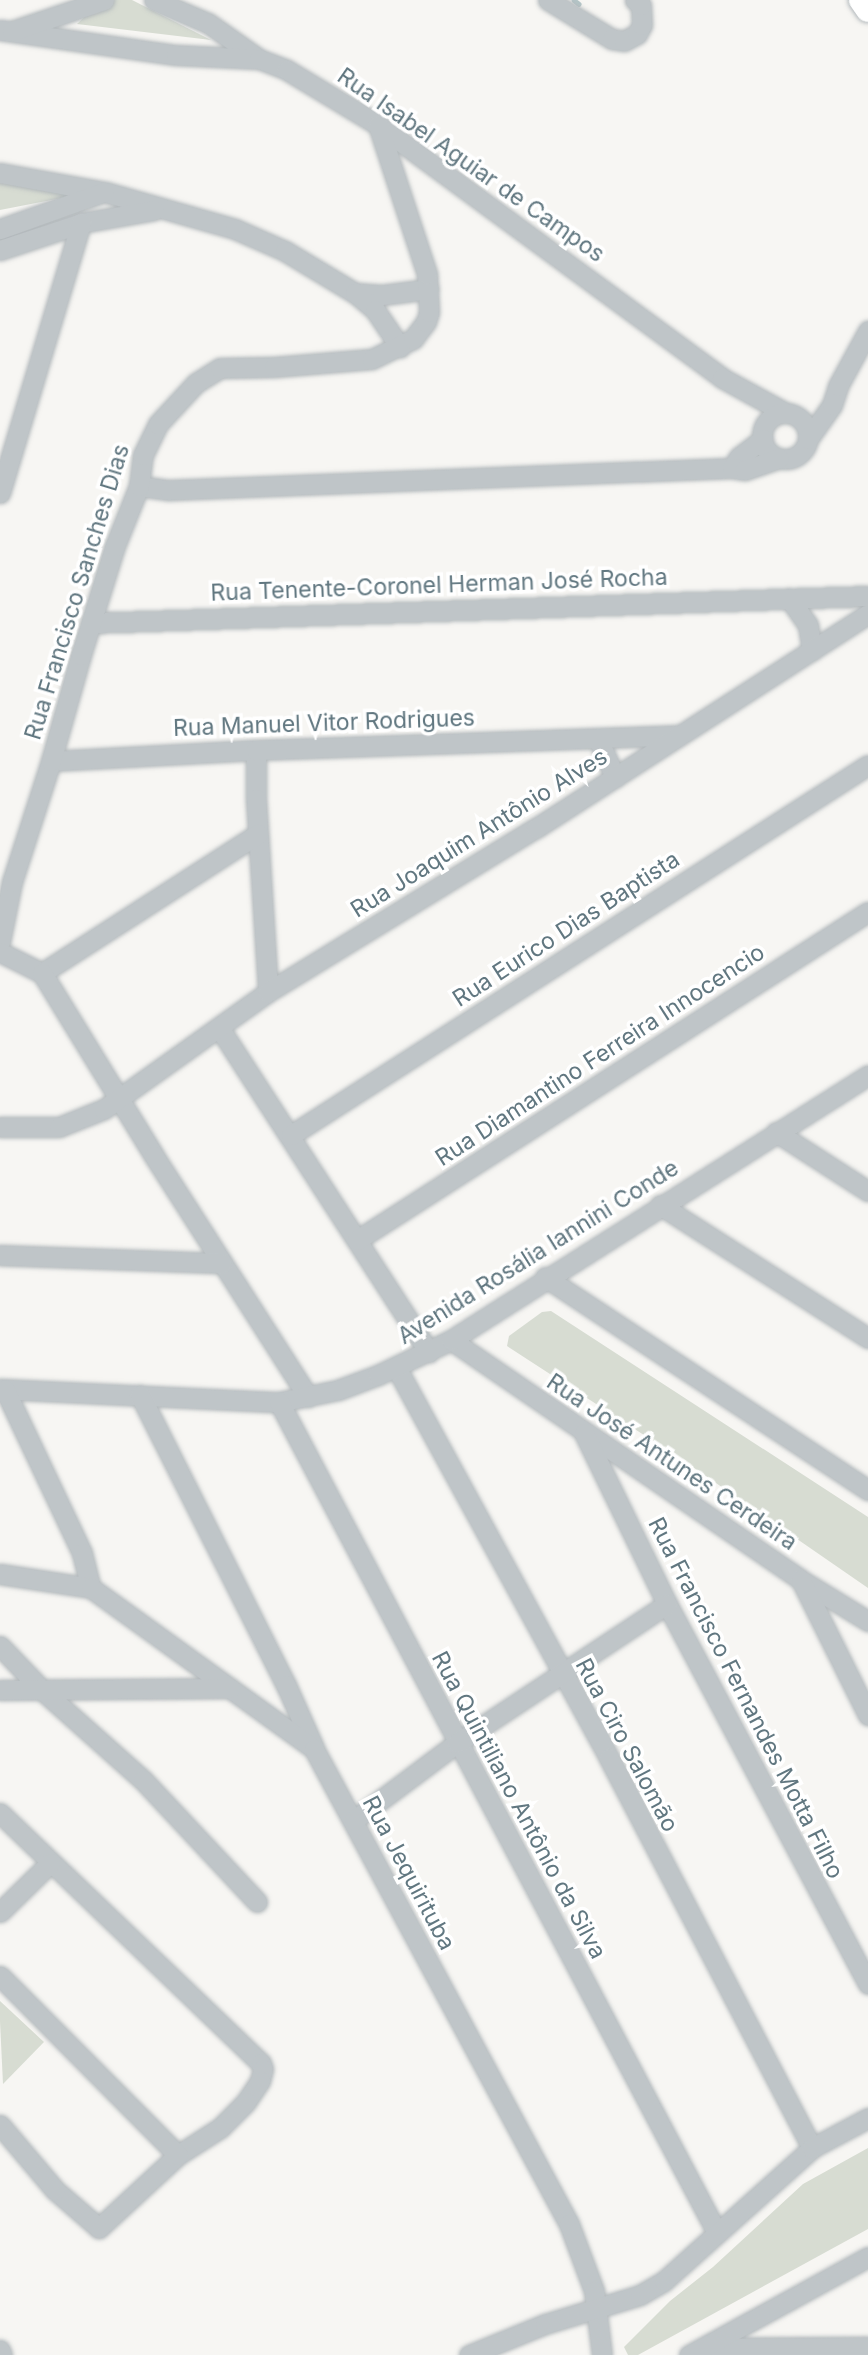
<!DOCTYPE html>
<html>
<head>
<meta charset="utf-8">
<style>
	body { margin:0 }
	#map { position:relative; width:868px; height:2355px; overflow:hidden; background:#f7f6f3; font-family:Inter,sans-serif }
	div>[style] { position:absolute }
	.green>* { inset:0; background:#d7dcd2 }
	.stream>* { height:4.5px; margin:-2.25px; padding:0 2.25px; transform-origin:2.25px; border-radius:2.25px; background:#b4c5c7 }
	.roads { filter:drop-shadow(0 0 2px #b3b9bc) drop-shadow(0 0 2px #b3b9bc) }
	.minor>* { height:19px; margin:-9.5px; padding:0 9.5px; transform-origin:9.5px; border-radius:9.5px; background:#bfc5c8 }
	.minor>.ring { margin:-9.5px; padding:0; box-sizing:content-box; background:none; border:19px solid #bfc5c8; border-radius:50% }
	.major>* { height:24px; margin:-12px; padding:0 12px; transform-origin:12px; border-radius:12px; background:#fff }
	span { translate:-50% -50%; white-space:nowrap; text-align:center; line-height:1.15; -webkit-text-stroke:7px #fff; paint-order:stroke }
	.street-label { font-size:23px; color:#617780 }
</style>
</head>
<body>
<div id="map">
	<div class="green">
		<div style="clip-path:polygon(102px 0,132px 0,211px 40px,77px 24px)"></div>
		<div style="clip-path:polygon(0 173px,72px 196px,0 210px)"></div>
		<div style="clip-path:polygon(551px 1311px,868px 1517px,868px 1588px,687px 1463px,507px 1346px,509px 1336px,542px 1312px)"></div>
		<div style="clip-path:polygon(0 2001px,44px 2042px,3px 2084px,0 2021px)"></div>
		<div style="clip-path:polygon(868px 2148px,868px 2229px,638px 2355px,628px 2355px,624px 2347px,670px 2301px,713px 2267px,803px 2184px)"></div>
	</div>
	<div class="stream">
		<div style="left:574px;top:0;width:6px;rotate:39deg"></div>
	</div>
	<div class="roads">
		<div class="minor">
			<div style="left:154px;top:0;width:59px;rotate:23.1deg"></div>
			<div style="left:208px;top:23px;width:62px;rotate:35.2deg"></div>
			<div style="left:548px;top:0;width:75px;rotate:31.4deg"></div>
			<div style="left:612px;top:39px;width:12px;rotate:9deg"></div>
			<div style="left:624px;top:41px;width:15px;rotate:-28deg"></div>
			<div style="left:637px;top:34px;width:10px;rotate:-61deg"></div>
			<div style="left:642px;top:25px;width:20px;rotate:-93deg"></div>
			<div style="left:641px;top:5px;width:8px;rotate:-140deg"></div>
			<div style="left:0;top:30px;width:178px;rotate:8.1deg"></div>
			<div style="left:176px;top:55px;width:83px;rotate:2.8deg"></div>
			<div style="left:259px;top:59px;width:30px;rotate:21deg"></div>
			<div style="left:287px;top:70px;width:106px;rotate:31.1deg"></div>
			<div style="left:378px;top:125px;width:427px;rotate:36.3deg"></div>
			<div style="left:722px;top:378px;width:73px;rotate:28.7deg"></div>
			<div style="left:12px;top:31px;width:97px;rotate:-18.6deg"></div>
			<div style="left:0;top:173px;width:107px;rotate:10.3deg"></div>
			<div style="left:105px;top:192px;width:135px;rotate:15.9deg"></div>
			<div style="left:235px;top:229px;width:55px;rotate:23.7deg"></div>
			<div style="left:285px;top:251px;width:82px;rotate:31deg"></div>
			<div style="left:355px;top:293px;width:27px;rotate:4deg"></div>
			<div style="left:382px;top:295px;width:47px;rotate:-7.3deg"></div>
			<div style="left:0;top:229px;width:110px;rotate:-19.6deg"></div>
			<div style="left:0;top:250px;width:85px;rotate:-18.4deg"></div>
			<div style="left:81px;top:223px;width:74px;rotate:-10.1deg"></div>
			<div style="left:355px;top:293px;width:26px;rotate:40deg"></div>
			<div style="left:375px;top:310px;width:45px;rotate:56deg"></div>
			<div class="ring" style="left:762px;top:413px;width:27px;height:27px"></div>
			<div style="left:808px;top:439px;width:42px;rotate:-54.8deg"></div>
			<div style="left:832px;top:405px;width:20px;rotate:-72deg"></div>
			<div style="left:838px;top:386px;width:63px;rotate:-61.4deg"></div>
			<div style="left:732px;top:468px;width:13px;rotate:-58deg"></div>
			<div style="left:739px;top:457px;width:30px;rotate:-37deg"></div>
			<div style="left:139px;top:486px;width:30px;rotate:8deg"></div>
			<div style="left:169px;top:490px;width:563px;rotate:-2.24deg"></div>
			<div style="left:732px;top:468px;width:13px;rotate:9deg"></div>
			<div style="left:745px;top:470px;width:36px;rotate:-19deg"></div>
			<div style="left:0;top:493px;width:282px;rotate:-73.3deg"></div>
			<div style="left:789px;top:598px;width:33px;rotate:55deg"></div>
			<div style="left:808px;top:625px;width:26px;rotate:81deg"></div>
			<div style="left:91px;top:623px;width:777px;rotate:-1.99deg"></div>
			<div style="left:598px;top:739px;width:42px;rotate:65.9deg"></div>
			<div style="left:256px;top:750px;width:49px;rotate:90deg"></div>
			<div style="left:256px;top:799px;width:193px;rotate:86.4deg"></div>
			<div style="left:51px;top:761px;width:205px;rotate:-3.1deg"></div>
			<div style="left:256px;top:750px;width:424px;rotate:-2deg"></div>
			<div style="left:0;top:942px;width:61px;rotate:-78.7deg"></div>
			<div style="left:12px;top:882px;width:127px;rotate:-72.1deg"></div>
			<div style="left:51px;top:761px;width:110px;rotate:-74.2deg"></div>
			<div style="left:81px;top:655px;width:114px;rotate:-72.7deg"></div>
			<div style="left:115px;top:546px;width:65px;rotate:-68.2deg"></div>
			<div style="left:139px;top:486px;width:31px;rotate:-83deg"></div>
			<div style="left:143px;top:455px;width:34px;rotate:-64deg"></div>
			<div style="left:158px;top:424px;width:56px;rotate:-47.2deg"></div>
			<div style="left:196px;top:383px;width:28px;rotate:-32deg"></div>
			<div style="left:220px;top:368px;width:54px;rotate:-1.1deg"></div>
			<div style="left:274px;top:367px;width:98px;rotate:-4.7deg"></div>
			<div style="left:372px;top:359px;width:46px;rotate:-26deg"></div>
			<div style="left:413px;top:339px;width:21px;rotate:-53deg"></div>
			<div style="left:426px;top:322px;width:10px;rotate:-73deg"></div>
			<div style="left:429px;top:312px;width:38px;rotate:-93deg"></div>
			<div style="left:427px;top:274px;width:157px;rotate:-108.2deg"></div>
			<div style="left:0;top:952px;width:47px;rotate:26.6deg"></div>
			<div style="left:42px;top:973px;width:257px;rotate:-32.8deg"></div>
			<div style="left:42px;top:973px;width:215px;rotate:58.5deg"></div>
			<div style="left:154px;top:1156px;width:286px;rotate:57.4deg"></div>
			<div style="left:220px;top:1029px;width:385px;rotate:57.1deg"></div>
			<div style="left:0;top:1127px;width:59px"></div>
			<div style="left:59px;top:1127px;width:48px;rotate:-21.8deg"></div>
			<div style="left:104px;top:1109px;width:201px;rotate:-35.5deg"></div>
			<div style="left:268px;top:992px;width:314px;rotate:-31.5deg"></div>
			<div style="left:536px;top:828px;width:395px;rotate:-32.8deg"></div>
			<div style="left:776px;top:1132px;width:109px;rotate:32.7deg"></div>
			<div style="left:291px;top:1135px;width:685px;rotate:-32.67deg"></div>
			<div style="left:660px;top:1205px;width:247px;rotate:32.6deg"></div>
			<div style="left:357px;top:1240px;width:607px;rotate:-32.7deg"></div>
			<div style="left:0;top:1255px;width:222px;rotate:2.1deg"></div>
			<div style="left:545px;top:1277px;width:387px;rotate:33.4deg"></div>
			<div style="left:451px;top:1340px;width:424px;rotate:34.4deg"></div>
			<div style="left:801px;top:1580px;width:79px;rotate:31.5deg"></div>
			<div style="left:396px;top:1367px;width:445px;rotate:61.4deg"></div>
			<div style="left:609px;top:1758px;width:440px;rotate:62.5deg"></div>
			<div style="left:0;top:1389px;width:279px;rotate:2.7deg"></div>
			<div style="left:279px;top:1402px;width:60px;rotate:-11.5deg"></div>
			<div style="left:338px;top:1390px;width:43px;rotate:-20.6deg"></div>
			<div style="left:378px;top:1375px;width:81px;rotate:-25.6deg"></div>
			<div style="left:451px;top:1340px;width:494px;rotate:-32.4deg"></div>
			<div style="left:5px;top:1390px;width:180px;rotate:64.7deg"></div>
			<div style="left:82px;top:1553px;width:36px;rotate:76deg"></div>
			<div style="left:140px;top:1395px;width:325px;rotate:63.3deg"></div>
			<div style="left:286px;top:1685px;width:69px;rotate:66deg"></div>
			<div style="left:279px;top:1402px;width:937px;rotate:62.2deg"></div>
			<div style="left:584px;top:1433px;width:190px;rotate:64.1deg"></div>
			<div style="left:667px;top:1604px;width:430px;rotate:62.1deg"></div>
			<div style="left:0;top:1574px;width:92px;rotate:8.7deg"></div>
			<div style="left:91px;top:1588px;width:275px;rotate:35.8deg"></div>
			<div style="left:314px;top:1749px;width:539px;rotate:61.77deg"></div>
			<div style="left:569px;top:2224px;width:72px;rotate:69.5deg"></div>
			<div style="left:594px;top:2291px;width:64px;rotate:82.9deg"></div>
			<div style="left:801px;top:1580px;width:151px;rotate:63.6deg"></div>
			<div style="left:0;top:1646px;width:61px;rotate:46.3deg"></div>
			<div style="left:42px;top:1690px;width:135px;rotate:41.7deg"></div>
			<div style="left:143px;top:1780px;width:167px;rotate:46.9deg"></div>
			<div style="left:0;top:1690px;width:230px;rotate:-0.5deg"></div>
			<div style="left:0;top:1813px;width:361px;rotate:43.8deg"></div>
			<div style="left:261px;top:2063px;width:6px;rotate:72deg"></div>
			<div style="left:263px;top:2069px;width:12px;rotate:104deg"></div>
			<div style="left:260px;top:2081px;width:25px;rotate:124deg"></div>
			<div style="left:246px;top:2102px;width:37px;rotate:135deg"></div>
			<div style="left:220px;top:2128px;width:50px;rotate:147.3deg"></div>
			<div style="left:178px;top:2155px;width:108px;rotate:137.3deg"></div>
			<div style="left:99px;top:2228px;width:58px;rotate:-139.2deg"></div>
			<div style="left:55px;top:2190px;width:85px;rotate:-130.2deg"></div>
			<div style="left:354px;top:1820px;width:129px;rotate:-36.8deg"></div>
			<div style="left:457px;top:1743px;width:252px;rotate:-33.5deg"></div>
			<div style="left:0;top:1912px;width:70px;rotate:-44.4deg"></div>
			<div style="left:0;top:1976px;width:252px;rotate:45.2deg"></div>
			<div style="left:708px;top:2348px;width:160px;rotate:-0.4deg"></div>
			<div style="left:0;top:2350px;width:5px;rotate:68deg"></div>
			<div style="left:469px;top:2355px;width:82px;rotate:-22.2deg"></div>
			<div style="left:545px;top:2324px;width:99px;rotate:-17deg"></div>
			<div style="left:640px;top:2295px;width:28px;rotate:-30deg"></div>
			<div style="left:664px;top:2281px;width:199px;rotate:-41.9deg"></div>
			<div style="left:812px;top:2148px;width:64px;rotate:-28.2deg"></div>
			<div style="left:689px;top:2355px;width:204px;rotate:-28.7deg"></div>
		</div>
		<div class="major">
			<div style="left:861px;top:0;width:12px;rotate:55deg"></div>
		</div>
	</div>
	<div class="street-label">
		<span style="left:471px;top:165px;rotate:35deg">Rua Isabel Aguiar de Campos</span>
		<span style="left:439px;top:585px;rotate:-2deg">Rua Tenente-Coronel Herman José Rocha</span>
		<span style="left:77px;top:592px;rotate:-73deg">Rua Francisco Sanches Dias</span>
		<span style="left:324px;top:723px;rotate:-2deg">Rua Manuel Vitor Rodrigues</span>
		<span style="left:479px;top:833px;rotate:-32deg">Rua Joaquim Antônio Alves</span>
		<span style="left:566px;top:929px;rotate:-33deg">Rua Eurico Dias Baptista</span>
		<span style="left:600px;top:1055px;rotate:-33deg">Rua Diamantino Ferreira Innocencio</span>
		<span style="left:538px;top:1252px;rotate:-32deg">Avenida Rosália Iannini Conde</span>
		<span style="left:672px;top:1462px;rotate:34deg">Rua José Antunes Cerdeira</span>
		<span style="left:746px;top:1698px;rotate:63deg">Rua Francisco Fernandes Motta Filho</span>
		<span style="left:627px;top:1745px;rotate:62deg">Rua Ciro Salomão</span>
		<span style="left:519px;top:1805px;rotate:62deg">Rua Quintiliano Antônio da Silva</span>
		<span style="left:409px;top:1873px;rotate:62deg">Rua Jequirituba</span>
	</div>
</div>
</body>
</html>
